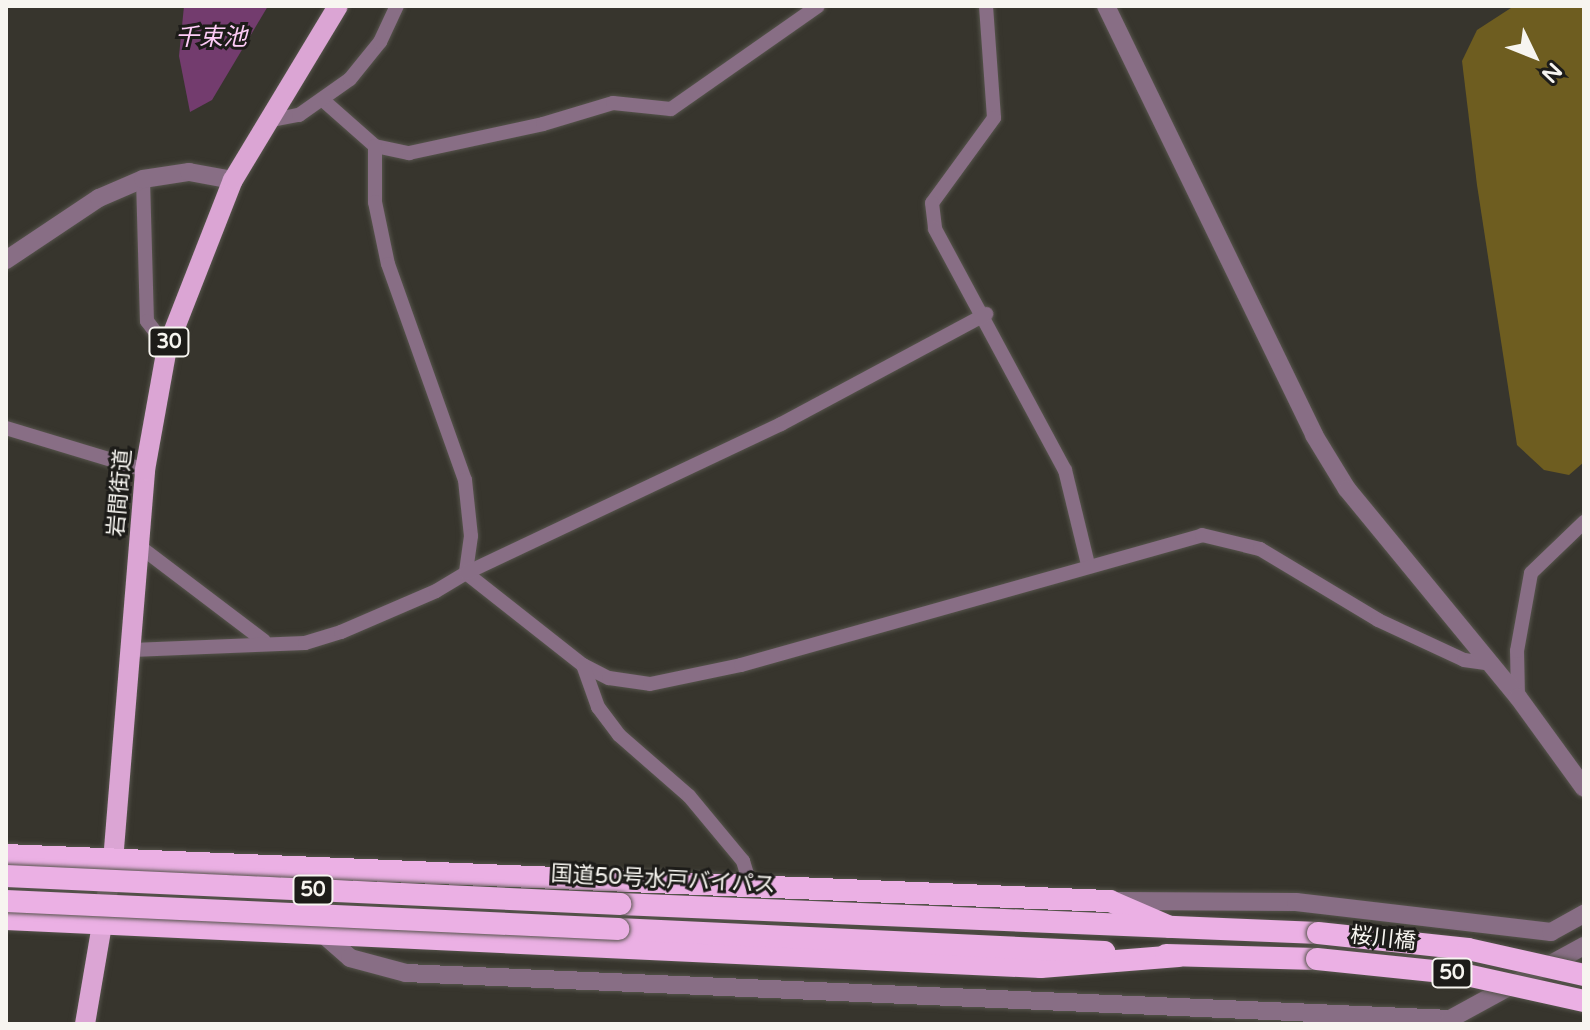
<!DOCTYPE html>
<html>
<head>
<meta charset="utf-8">
<style>
	body { margin:0 }
	#map { position:relative; width:1590px; height:1030px; overflow:hidden; background:#37352d; font-family:"Varela Round","Noto Sans JP",sans-serif }
	div>[style] { position:absolute }
	.forest>* { inset:0; background:#6e5d20 }
	.water>* { inset:0; background:#733c6e }
	.roads { filter:drop-shadow(0 0 2px #56544c) drop-shadow(0 0 2px #56544c) }
	.minor>* { height:14px; margin:-7px; padding:0 7px; transform-origin:7px; border-radius:7px; background:#886e85 }
	.tertiary>* { height:18px; margin:-9px; padding:0 9px; transform-origin:9px; border-radius:9px; background:#886e85 }
	.primary>* { height:20px; margin:-10px; padding:0 10px; transform-origin:10px; border-radius:10px; background:#dba5d4 }
	.trunk>* { height:22px; margin:-11px; padding:0 11px; transform-origin:11px; border-radius:11px; background:#ebb0e4 }
	.bridges { filter:drop-shadow(0 0 2px #56544c) drop-shadow(0 0 2px #56544c) }
	.trunk-bridge>* { height:22px; margin:-11px; padding:0 11px; transform-origin:11px; border-radius:11px; background:#ebb0e4 }
	span { translate:-50% -50%; white-space:nowrap; text-align:center; line-height:1.15; -webkit-text-stroke:6px #1d1c19; paint-order:stroke }
	.shield-label span { padding:2px 6px; background:#1d1c19; border:2px solid; border-radius:6px; -webkit-text-stroke-width:0 }
	.shield-label { font-size:20px; color:#f7f5f0; font-weight:700 }
	.street-label { font-size:22px; color:#f7f5f0 }
	.water-label { font-size:24px; color:#feccf7; font-style:italic }
	.frame { position:absolute; inset:0; border:8px solid #f7f5f0; pointer-events:none }
	.north { position:absolute; left:1494px; top:16px; width:80px; height:80px; -webkit-text-stroke:6px #1d1c19; paint-order:stroke; rotate:133deg; font-size:22px; font-weight:700; line-height:32px; text-align:center; color:#f7f5f0 }
	.north::after { content:''; display:block; margin:auto; width:28px; height:36px; background:#f7f5f0; clip-path:polygon(50% 0,100% 100%,50% 72%,0 100%) }
</style>
</head>
<body>
<div id="map">
	<div class="forest">
		<div style="clip-path:polygon(1514px 6px,1584px 6px,1584px 462px,1569px 475px,1544px 470px,1517px 445px,1477px 185px,1462px 61px,1477px 30px)"></div>
	</div>
	<div class="water">
		<div style="clip-path:polygon(184px 6px,268px 6px,212px 100px,190px 112px,179px 56px)"></div>
	</div>
	<div class="roads">
		<div class="minor">
			<div style="left:986px;top:6px;width:112px;rotate:85.9deg"></div>
			<div style="left:994px;top:118px;width:105px;rotate:126.1deg"></div>
			<div style="left:932px;top:203px;width:26px;rotate:83deg"></div>
			<div style="left:935px;top:229px;width:274px;rotate:61.7deg"></div>
			<div style="left:1065px;top:470px;width:97px;rotate:76.3deg"></div>
			<div style="left:324px;top:101px;width:68px;rotate:41.4deg"></div>
			<div style="left:375px;top:146px;width:35px;rotate:12deg"></div>
			<div style="left:409px;top:153px;width:137px;rotate:-12.2deg"></div>
			<div style="left:543px;top:124px;width:73px;rotate:-16.7deg"></div>
			<div style="left:613px;top:103px;width:58px;rotate:5.9deg"></div>
			<div style="left:671px;top:109px;width:179px;rotate:-35deg"></div>
			<div style="left:267px;top:121px;width:33px;rotate:-11deg"></div>
			<div style="left:299px;top:115px;width:62px;rotate:-35.2deg"></div>
			<div style="left:350px;top:79px;width:48px;rotate:-51deg"></div>
			<div style="left:380px;top:42px;width:40px;rotate:-65deg"></div>
			<div style="left:375px;top:146px;width:56px;rotate:90deg"></div>
			<div style="left:375px;top:202px;width:63px;rotate:78.2deg"></div>
			<div style="left:388px;top:264px;width:229px;rotate:70.4deg"></div>
			<div style="left:465px;top:480px;width:56px;rotate:83.9deg"></div>
			<div style="left:471px;top:536px;width:37px;rotate:98deg"></div>
			<div style="left:143px;top:179px;width:142px;rotate:88.4deg"></div>
			<div style="left:147px;top:321px;width:34px;rotate:53deg"></div>
			<div style="left:6px;top:428px;width:145px;rotate:16.8deg"></div>
			<div style="left:139px;top:546px;width:157px;rotate:37.2deg"></div>
			<div style="left:466px;top:573px;width:149px;rotate:38.2deg"></div>
			<div style="left:583px;top:665px;width:29px;rotate:27deg"></div>
			<div style="left:609px;top:678px;width:41px;rotate:8.3deg"></div>
			<div style="left:650px;top:684px;width:93px;rotate:-11.8deg"></div>
			<div style="left:741px;top:665px;width:479px;rotate:-15.7deg"></div>
			<div style="left:1202px;top:535px;width:60px;rotate:13.6deg"></div>
			<div style="left:1260px;top:549px;width:138px;rotate:31deg"></div>
			<div style="left:1378px;top:620px;width:95px;rotate:24.9deg"></div>
			<div style="left:1464px;top:660px;width:27px;rotate:8deg"></div>
			<div style="left:132px;top:650px;width:173px;rotate:-2.3deg"></div>
			<div style="left:305px;top:643px;width:38px;rotate:-17deg"></div>
			<div style="left:341px;top:632px;width:103px;rotate:-23.3deg"></div>
			<div style="left:436px;top:591px;width:35px;rotate:-31deg"></div>
			<div style="left:466px;top:573px;width:348px;rotate:-25.3deg"></div>
			<div style="left:781px;top:424px;width:233px;rotate:-28.2deg"></div>
			<div style="left:583px;top:665px;width:45px;rotate:70.3deg"></div>
			<div style="left:598px;top:707px;width:35px;rotate:53deg"></div>
			<div style="left:619px;top:735px;width:93px;rotate:41.1deg"></div>
			<div style="left:689px;top:796px;width:85px;rotate:50.3deg"></div>
			<div style="left:743px;top:861px;width:27px;rotate:73deg"></div>
			<div style="left:1518px;top:697px;width:46px;rotate:-91.2deg"></div>
			<div style="left:1517px;top:651px;width:79px;rotate:-79.8deg"></div>
			<div style="left:1531px;top:573px;width:74px;rotate:-43.9deg"></div>
		</div>
		<div class="tertiary">
			<div style="left:1106px;top:6px;width:477px;rotate:64.1deg"></div>
			<div style="left:1314px;top:435px;width:63px;rotate:58.6deg"></div>
			<div style="left:1347px;top:489px;width:269px;rotate:50.6deg"></div>
			<div style="left:1518px;top:697px;width:112px;rotate:54deg"></div>
			<div style="left:6px;top:260px;width:112px;rotate:-33.7deg"></div>
			<div style="left:99px;top:198px;width:48px;rotate:-23.4deg"></div>
			<div style="left:143px;top:179px;width:47px;rotate:-8.7deg"></div>
			<div style="left:189px;top:172px;width:45px;rotate:10.3deg"></div>
			<div style="left:1117px;top:901px;width:179px;rotate:0.3deg"></div>
			<div style="left:1296px;top:902px;width:257px;rotate:6.7deg"></div>
			<div style="left:1551px;top:932px;width:38px;rotate:-29deg"></div>
			<div style="left:325px;top:936px;width:33px;rotate:41deg"></div>
			<div style="left:350px;top:958px;width:58px;rotate:15deg"></div>
			<div style="left:406px;top:973px;width:1045px;rotate:2.52deg"></div>
			<div style="left:1450px;top:1019px;width:153px;rotate:-28.6deg"></div>
		</div>
		<div class="primary">
			<div style="left:85px;top:1024px;width:165px;rotate:-80.3deg"></div>
			<div style="left:113px;top:861px;width:392px;rotate:-85.3deg"></div>
			<div style="left:145px;top:470px;width:124px;rotate:-79.8deg"></div>
			<div style="left:167px;top:348px;width:180px;rotate:-68.6deg"></div>
			<div style="left:233px;top:180px;width:203px;rotate:-58.9deg"></div>
		</div>
		<div class="trunk">
			<div style="left:6px;top:855px;width:1105px;rotate:2.39deg"></div>
			<div style="left:1110px;top:901px;width:65px;rotate:23.4deg"></div>
			<div style="left:620px;top:904px;width:699px;rotate:2.38deg"></div>
			<div style="left:6px;top:919px;width:1036px;rotate:2.66deg"></div>
			<div style="left:1041px;top:967px;width:138px;rotate:-4.6deg"></div>
			<div style="left:618px;top:929px;width:487px;rotate:2.7deg"></div>
			<div style="left:1166px;top:955px;width:151px;rotate:1.5deg"></div>
		</div>
	</div>
	<div class="bridges">
		<div class="trunk-bridge">
			<div style="left:6px;top:876px;width:615px;rotate:2.61deg"></div>
			<div style="left:6px;top:901px;width:613px;rotate:2.62deg"></div>
			<div style="left:1318px;top:933px;width:151px;rotate:6.1deg"></div>
			<div style="left:1468px;top:949px;width:119px;rotate:12.6deg"></div>
			<div style="left:1317px;top:959px;width:146px;rotate:5.9deg"></div>
			<div style="left:1462px;top:974px;width:125px;rotate:12.5deg"></div>
		</div>
	</div>
	<div class="shield-label">
		<span style="left:169px;top:342px">30</span>
		<span style="left:313px;top:890px">50</span>
		<span style="left:1452px;top:973px">50</span>
	</div>
	<div class="street-label">
		<span style="left:120px;top:493px;rotate:-85deg">岩間街道</span>
		<span style="left:663px;top:880px;rotate:3deg">国道50号水戸バイパス</span>
		<span style="left:1383px;top:939px;rotate:6deg">桜川橋</span>
	</div>
	<div class="water-label">
		<span style="left:211px;top:38px">千束池</span>
	</div>
	<div class="frame"></div>
	<div class="north">N</div>
</div>
</body>
</html>
